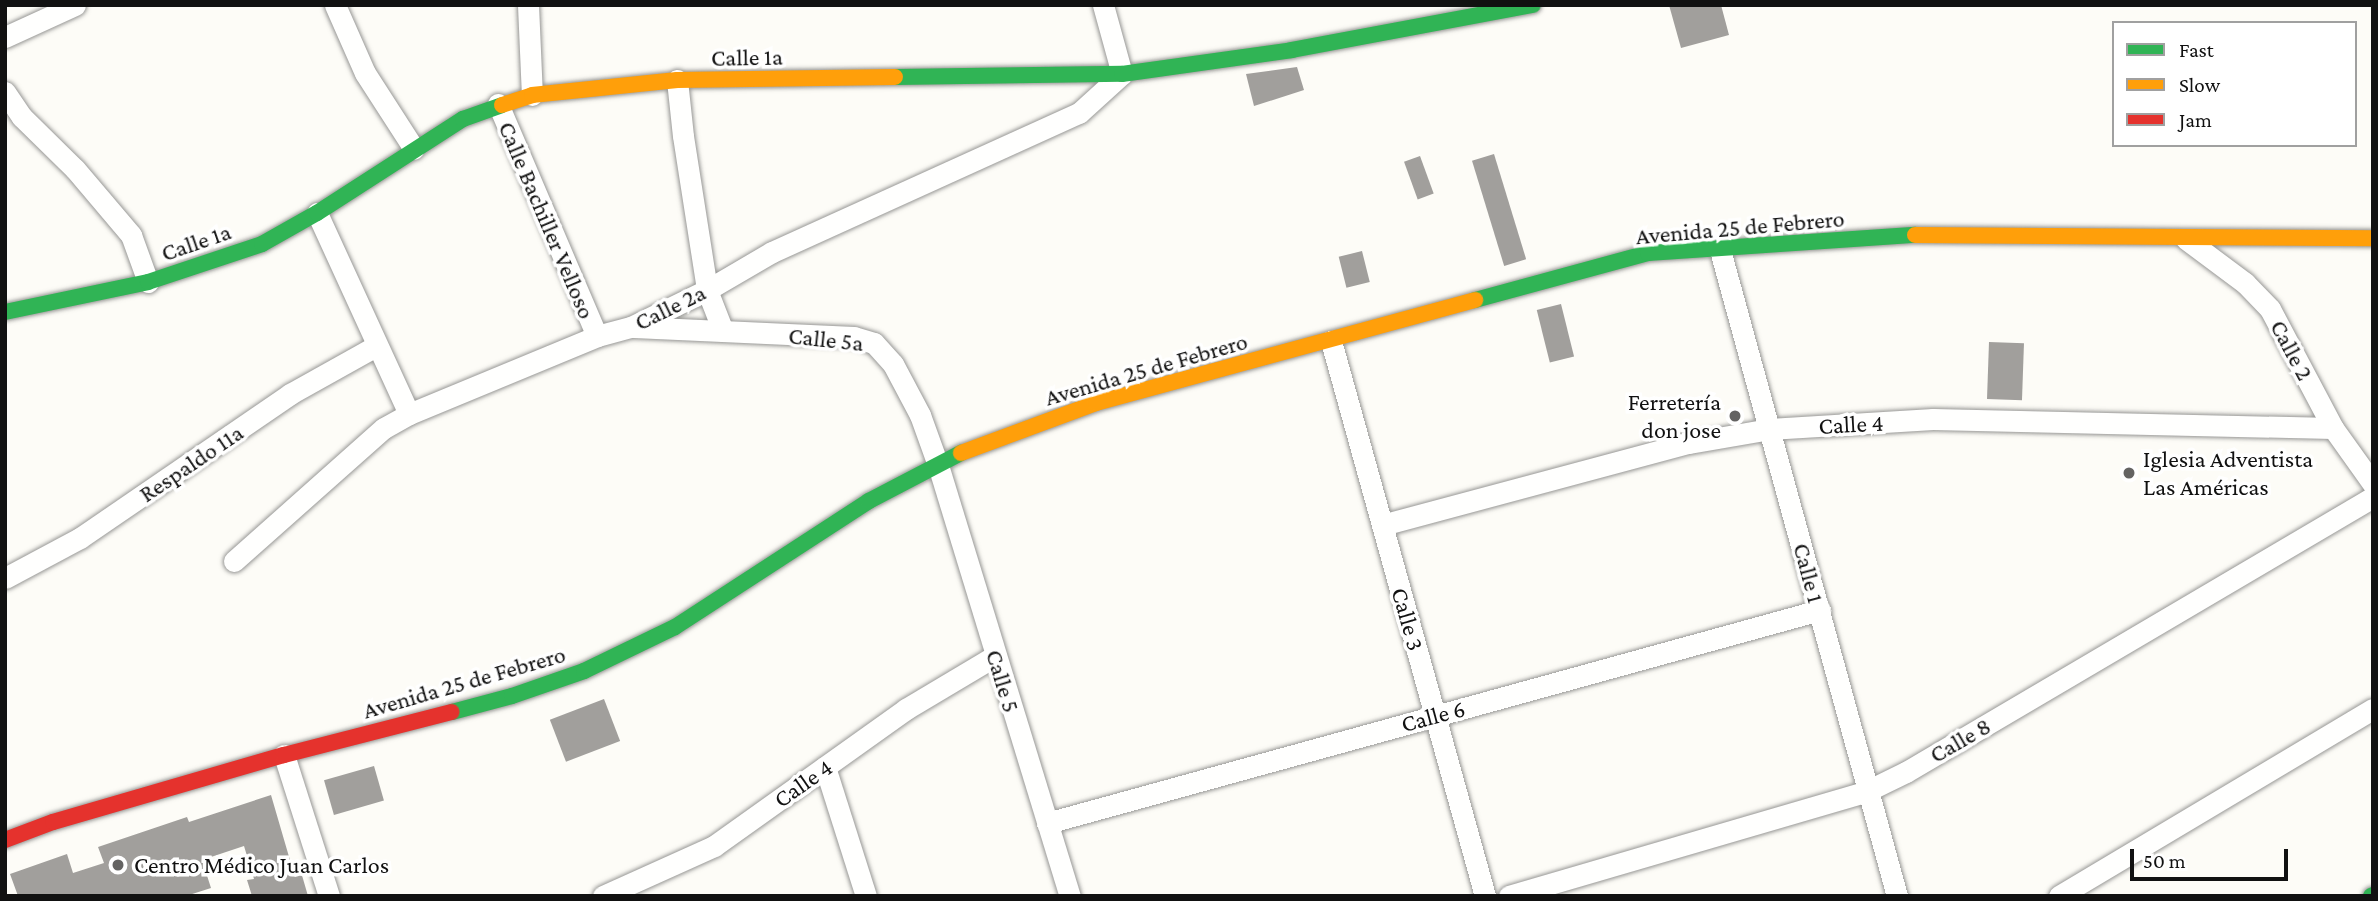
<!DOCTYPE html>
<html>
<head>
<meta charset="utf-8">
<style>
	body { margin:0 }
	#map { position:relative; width:2378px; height:901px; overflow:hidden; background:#fdfcf7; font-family:"Crimson Pro",serif }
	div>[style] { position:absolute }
	.building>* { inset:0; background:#a19f9c; transform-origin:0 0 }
	.roads { filter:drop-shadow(0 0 2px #979795) drop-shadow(0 0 2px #979795) }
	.street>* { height:21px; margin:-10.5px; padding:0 10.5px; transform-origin:10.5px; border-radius:10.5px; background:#fffffe }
	.fast>* { height:16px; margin:-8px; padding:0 8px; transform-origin:8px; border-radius:8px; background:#30b455 }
	.slow>* { height:16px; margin:-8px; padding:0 8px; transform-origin:8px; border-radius:8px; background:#ff9f0a }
	.jam>* { height:16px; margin:-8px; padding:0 8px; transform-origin:8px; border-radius:8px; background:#e5322d }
	.dots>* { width:19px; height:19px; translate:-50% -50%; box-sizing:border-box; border:4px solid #fff; border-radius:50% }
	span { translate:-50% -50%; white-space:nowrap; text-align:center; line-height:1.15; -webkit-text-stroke:7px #fff; paint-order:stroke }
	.street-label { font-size:24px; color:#111 }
	.poi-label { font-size:24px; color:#111 }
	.right { translate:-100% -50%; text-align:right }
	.left { translate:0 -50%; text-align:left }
	.frame { position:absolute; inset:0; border:7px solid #111; pointer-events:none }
	.legend { position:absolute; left:2112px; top:21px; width:245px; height:126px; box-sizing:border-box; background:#fff; border:2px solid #a0a0a0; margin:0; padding:9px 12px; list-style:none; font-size:21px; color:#111 }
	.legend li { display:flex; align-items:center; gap:14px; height:35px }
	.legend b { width:35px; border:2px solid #a0a0a0 }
	.scale { position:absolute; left:2130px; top:849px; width:158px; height:32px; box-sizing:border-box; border:4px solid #111; border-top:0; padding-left:9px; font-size:21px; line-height:24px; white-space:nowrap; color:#111; -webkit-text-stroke:5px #fff; paint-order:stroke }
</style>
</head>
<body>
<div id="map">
	<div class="building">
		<div style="clip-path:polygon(1669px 5px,1721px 5px,1729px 35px,1681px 48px)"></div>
		<div style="clip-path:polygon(1297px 67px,1304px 90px,1254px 106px,1246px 74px)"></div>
		<div style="left:1494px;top:154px;width:110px;height:23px;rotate:73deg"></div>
		<div style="left:1420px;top:156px;width:40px;height:17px;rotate:70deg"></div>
		<div style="left:1362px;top:251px;width:32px;height:24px;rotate:76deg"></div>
		<div style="left:1561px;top:304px;width:54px;height:25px;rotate:76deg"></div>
		<div style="left:1989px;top:342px;width:35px;height:57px;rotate:2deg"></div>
		<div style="left:604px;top:699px;width:45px;height:58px;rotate:69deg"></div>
		<div style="left:374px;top:766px;width:36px;height:52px;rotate:74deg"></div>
		<div style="clip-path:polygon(271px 795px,292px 867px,299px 865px,308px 896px,252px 896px,247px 880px,254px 879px,244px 846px,202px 860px,211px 888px,186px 896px,18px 896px,10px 874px,67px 854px,73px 873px,104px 863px,98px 847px,187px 817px,189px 822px)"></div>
	</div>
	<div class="roads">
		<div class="street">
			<div style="left:335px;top:5px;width:74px;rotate:66.2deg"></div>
			<div style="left:365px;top:73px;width:90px;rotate:57.2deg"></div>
			<div style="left:528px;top:5px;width:90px;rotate:87.5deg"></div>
			<div style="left:5px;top:37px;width:77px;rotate:-24.6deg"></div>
			<div style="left:677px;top:80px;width:56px;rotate:83.9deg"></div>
			<div style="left:683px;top:136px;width:156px;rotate:81.1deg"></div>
			<div style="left:707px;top:290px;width:44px;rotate:68.7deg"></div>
			<div style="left:5px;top:92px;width:30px;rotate:56deg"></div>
			<div style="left:22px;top:117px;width:74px;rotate:44.5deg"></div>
			<div style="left:75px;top:169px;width:87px;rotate:49.7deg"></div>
			<div style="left:131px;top:235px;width:50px;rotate:70.1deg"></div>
			<div style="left:498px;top:104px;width:252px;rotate:66.9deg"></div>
			<div style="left:317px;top:213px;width:221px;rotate:65.4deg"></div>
			<div style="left:2186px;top:239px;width:74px;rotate:36.7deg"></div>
			<div style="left:2245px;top:283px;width:36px;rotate:46deg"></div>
			<div style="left:2270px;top:309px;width:135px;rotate:62.1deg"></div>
			<div style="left:2333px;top:428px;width:69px;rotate:54.5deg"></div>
			<div style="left:1720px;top:250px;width:670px;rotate:74.68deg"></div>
			<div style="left:634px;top:327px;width:220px;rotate:2.6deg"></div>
			<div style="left:854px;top:337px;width:21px;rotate:17deg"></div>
			<div style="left:874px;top:343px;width:28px;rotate:48deg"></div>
			<div style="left:893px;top:364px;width:58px;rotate:62.1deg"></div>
			<div style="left:920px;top:415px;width:53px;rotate:70.2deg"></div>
			<div style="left:938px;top:465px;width:451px;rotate:73deg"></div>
			<div style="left:1331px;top:341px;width:576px;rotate:74.49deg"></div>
			<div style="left:1382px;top:525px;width:318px;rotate:-15deg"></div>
			<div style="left:1689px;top:443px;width:81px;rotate:-9.9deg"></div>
			<div style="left:1769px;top:429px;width:164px;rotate:-3.5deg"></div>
			<div style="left:1933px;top:419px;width:400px;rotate:1.3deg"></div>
			<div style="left:234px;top:561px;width:200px;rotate:-41.6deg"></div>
			<div style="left:384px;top:428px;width:29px;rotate:-29deg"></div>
			<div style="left:409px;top:414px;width:204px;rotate:-22.5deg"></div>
			<div style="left:597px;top:336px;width:35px;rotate:-15deg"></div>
			<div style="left:631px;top:327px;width:85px;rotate:-26deg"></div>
			<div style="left:707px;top:290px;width:75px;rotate:-30.3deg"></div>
			<div style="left:772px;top:252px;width:337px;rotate:-24.4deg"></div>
			<div style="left:1079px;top:113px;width:58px;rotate:-42.2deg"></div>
			<div style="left:1122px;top:74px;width:72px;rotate:-105.4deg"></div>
			<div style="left:5px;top:578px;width:85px;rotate:-28.1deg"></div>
			<div style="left:80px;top:538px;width:255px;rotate:-34.4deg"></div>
			<div style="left:290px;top:394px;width:98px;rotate:-29.2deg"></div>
			<div style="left:284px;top:755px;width:148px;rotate:72.3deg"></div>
			<div style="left:825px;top:767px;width:135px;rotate:72.4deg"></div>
			<div style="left:1047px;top:823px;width:802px;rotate:-15.41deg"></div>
			<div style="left:603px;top:896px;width:122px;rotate:-24.2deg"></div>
			<div style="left:714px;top:846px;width:236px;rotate:-35.5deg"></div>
			<div style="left:906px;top:709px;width:104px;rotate:-30.8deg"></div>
			<div style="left:1509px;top:896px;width:373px;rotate:-16.3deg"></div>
			<div style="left:1867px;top:791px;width:43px;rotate:-26deg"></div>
			<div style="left:1906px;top:772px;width:542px;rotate:-30.49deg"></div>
			<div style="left:2059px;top:896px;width:365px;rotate:-30.8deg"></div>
		</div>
		<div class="fast">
			<div style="left:895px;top:77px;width:227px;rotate:-0.8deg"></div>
			<div style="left:1122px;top:74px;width:172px;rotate:-8deg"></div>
			<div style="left:1292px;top:50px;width:245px;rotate:-10.6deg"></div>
			<div style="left:1475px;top:300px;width:179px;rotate:-15.2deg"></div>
			<div style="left:1648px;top:253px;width:268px;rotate:-3.9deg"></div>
			<div style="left:5px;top:312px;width:146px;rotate:-11.8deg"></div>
			<div style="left:148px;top:282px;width:120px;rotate:-18.4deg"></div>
			<div style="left:262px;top:244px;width:63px;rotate:-29.4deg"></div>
			<div style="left:317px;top:213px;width:174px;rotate:-32.8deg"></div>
			<div style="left:463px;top:119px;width:41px;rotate:-19.7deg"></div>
			<div style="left:452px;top:712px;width:62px;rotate:-14.9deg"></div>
			<div style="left:512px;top:696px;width:76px;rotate:-19.1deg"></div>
			<div style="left:584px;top:671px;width:101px;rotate:-25.8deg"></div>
			<div style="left:675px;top:627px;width:231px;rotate:-33deg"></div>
			<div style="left:869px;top:501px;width:104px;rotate:-27.6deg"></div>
			<div style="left:2371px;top:896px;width:2px;rotate:-27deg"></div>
		</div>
		<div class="slow">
			<div style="left:502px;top:105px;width:32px;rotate:-18deg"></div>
			<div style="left:532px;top:95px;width:146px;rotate:-5.9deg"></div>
			<div style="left:677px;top:80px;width:218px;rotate:-0.8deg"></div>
			<div style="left:1915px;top:235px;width:458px;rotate:0.4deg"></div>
			<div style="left:961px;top:453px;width:144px;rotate:-20.3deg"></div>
			<div style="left:1096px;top:403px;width:393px;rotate:-15.2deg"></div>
		</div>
		<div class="jam">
			<div style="left:5px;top:840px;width:51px;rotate:-20.6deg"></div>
			<div style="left:53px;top:822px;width:241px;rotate:-16.2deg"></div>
			<div style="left:284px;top:755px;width:173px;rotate:-14.4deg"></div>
		</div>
	</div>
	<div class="dots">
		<div style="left:1735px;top:416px;background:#646362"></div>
		<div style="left:2129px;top:473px;background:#646362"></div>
		<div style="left:118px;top:865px;background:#646362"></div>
	</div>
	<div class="street-label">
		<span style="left:747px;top:57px;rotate:-1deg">Calle 1a</span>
		<span style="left:547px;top:220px;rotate:67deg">Calle Bachiller Velloso</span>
		<span style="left:1740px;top:227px;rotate:-5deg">Avenida 25 de Febrero</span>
		<span style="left:196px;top:242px;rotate:-19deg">Calle 1a</span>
		<span style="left:670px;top:307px;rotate:-26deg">Calle 2a</span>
		<span style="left:826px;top:339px;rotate:6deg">Calle 5a</span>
		<span style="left:2292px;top:350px;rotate:62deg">Calle 2</span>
		<span style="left:1146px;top:369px;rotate:-16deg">Avenida 25 de Febrero</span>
		<span style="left:1851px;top:424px;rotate:-3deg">Calle 4</span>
		<span style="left:191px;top:463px;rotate:-34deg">Respaldo 11a</span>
		<span style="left:1809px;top:573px;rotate:75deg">Calle 1</span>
		<span style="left:1408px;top:619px;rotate:74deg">Calle 3</span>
		<span style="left:1003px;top:681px;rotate:73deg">Calle 5</span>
		<span style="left:464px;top:682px;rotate:-16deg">Avenida 25 de Febrero</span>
		<span style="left:1433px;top:716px;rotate:-15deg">Calle 6</span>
		<span style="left:1960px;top:740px;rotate:-30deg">Calle 8</span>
		<span style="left:803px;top:783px;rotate:-35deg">Calle 4</span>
	</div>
	<div class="poi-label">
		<span class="right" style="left:1721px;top:416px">Ferretería<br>don jose</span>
		<span class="left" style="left:2143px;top:473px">Iglesia Adventista<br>Las Américas</span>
		<span class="left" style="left:134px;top:865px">Centro Médico Juan Carlos</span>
	</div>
	<div class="frame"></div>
	<ul class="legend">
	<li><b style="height:9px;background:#30b455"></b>Fast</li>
	<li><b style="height:9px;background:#ff9f0a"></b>Slow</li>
	<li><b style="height:9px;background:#e5322d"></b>Jam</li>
	</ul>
	<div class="scale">50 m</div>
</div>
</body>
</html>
